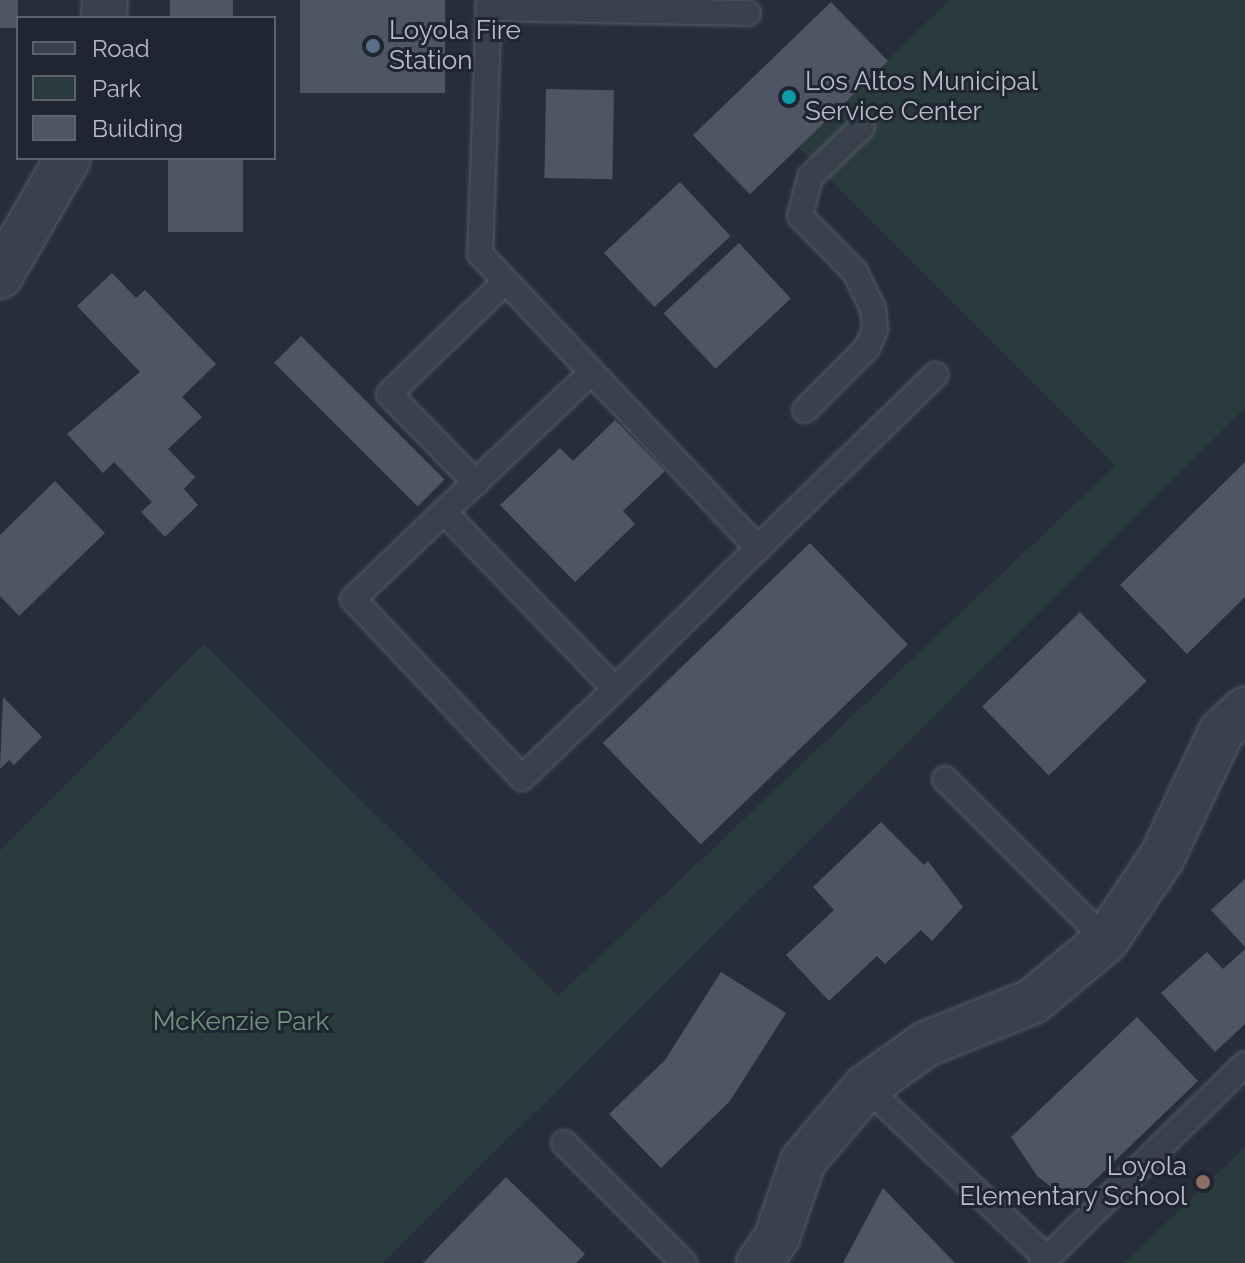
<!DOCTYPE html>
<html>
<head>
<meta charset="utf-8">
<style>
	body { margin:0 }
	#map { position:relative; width:1245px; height:1263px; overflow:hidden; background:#272e3b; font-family:Raleway,sans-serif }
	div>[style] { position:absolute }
	.green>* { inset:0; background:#2a3b3d }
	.building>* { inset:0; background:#4e5665; transform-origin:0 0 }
	.roads { filter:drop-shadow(0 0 2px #565c67) drop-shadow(0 0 2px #565c67) }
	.lane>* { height:24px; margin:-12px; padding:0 12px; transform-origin:12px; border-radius:12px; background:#3b414c }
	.street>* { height:44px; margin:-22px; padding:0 22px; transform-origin:22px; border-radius:22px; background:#3b414c }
	.dots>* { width:22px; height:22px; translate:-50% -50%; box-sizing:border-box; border:4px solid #202631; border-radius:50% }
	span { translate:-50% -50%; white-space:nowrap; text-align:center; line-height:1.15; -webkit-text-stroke:6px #202631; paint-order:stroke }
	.poi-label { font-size:26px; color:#b7bcc7 }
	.left { translate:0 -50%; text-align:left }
	.right { translate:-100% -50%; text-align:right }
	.park-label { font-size:26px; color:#71957c }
	.legend { position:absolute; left:16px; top:16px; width:260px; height:144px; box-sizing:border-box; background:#202631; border:2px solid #5c626d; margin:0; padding:10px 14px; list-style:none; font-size:24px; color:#b7bcc7 }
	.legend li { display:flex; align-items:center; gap:16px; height:40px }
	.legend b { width:40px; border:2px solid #5c626d }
</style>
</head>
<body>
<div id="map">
	<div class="green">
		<div style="clip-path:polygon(950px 0,1245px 0,1245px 408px,383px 1263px,0 1263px,0 851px,204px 644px,558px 996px,1115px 466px,797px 146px)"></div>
		<div style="clip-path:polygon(1245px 1147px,1245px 1263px,1124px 1263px)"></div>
	</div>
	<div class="building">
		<div style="left:0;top:0;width:18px;height:28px"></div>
		<div style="left:170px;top:0;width:63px;height:18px"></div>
		<div style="left:300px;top:0;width:145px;height:93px"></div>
		<div style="left:831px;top:2px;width:82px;height:192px;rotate:46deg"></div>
		<div style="left:546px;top:89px;width:68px;height:89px;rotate:1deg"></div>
		<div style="left:168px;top:158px;width:75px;height:74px"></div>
		<div style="left:680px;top:182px;width:74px;height:104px;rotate:47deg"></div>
		<div style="left:739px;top:243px;width:76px;height:103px;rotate:47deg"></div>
		<div style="clip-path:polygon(112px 273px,136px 298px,145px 290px,216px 364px,182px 397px,202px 417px,168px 449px,195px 477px,184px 489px,198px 505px,165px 537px,141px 512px,152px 502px,114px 462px,103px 473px,67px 434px,140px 372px,77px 306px)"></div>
		<div style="left:301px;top:336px;width:203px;height:38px;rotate:45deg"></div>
		<div style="clip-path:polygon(615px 420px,665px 471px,623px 511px,635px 524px,575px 582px,500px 505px,560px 448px,573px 461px)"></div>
		<div style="clip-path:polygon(1245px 462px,1245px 597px,1187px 654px,1120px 585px)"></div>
		<div style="clip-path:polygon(55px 481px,105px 533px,19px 616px,0 596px,0 535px)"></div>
		<div style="left:810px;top:543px;width:141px;height:288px;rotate:46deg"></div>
		<div style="left:1080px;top:612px;width:96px;height:136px;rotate:46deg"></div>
		<div style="clip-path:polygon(3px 697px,42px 737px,14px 765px,9px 760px,0 769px)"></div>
		<div style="clip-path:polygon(881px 822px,924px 865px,928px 861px,963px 907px,932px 941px,921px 930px,885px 964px,877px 956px,829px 1001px,786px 955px,834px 910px,813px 887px)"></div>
		<div style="clip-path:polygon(1245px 879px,1245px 947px,1211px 910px)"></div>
		<div style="clip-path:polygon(1245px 949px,1245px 1024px,1215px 1052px,1161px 993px,1207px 952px,1223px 969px)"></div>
		<div style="clip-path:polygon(721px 972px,786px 1013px,730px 1101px,661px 1168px,609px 1114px,665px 1060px)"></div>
		<div style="clip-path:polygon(1137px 1017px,1198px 1081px,1072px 1202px,1038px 1177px,1011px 1137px)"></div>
		<div style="clip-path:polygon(506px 1177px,585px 1254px,576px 1263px,423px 1263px)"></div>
		<div style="clip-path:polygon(883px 1188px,955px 1263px,843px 1263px)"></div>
	</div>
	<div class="roads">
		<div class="lane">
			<div style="left:489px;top:0;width:254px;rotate:92deg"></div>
			<div style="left:480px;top:254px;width:405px;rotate:46.6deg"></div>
			<div style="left:758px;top:548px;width:201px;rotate:135.4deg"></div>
			<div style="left:615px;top:689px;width:246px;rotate:-134deg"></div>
			<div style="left:444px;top:512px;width:201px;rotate:-43.4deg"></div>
			<div style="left:488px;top:8px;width:260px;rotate:1.1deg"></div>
			<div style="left:805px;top:410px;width:88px;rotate:-45deg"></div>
			<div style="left:867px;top:348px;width:20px;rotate:-66deg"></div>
			<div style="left:875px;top:330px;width:21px;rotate:-95deg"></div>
			<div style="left:873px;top:309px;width:41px;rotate:-115.9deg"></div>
			<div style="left:855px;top:272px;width:78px;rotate:-134.5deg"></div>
			<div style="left:800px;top:216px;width:40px;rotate:-75.6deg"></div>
			<div style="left:810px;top:177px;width:72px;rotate:-43.9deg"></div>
			<div style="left:476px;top:483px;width:124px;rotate:-134.3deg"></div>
			<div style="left:389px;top:394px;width:158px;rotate:-44deg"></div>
			<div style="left:444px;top:512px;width:126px;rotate:136.3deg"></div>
			<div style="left:353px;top:599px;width:246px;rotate:46.6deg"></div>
			<div style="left:522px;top:778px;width:129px;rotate:-43.7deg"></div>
			<div style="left:758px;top:548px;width:248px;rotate:-44.3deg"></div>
			<div style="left:945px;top:779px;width:228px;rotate:45deg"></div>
			<div style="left:866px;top:1087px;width:249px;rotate:43.4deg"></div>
			<div style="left:1047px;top:1258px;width:7px;rotate:135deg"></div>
			<div style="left:564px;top:1143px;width:170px;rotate:45deg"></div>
			<div style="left:1047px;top:1258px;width:277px;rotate:-44.4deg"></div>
		</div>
		<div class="street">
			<div style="left:104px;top:18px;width:18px;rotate:-87deg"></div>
			<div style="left:0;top:276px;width:136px;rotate:-60deg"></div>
			<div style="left:759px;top:1263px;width:32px;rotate:-55deg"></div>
			<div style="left:777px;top:1237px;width:80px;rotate:-71.1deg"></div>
			<div style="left:803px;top:1161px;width:97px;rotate:-49.6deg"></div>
			<div style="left:866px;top:1087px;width:74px;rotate:-35.6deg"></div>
			<div style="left:926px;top:1044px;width:115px;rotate:-21.9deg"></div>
			<div style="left:1033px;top:1001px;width:95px;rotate:-39.9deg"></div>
			<div style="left:1106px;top:940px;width:100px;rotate:-56deg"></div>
			<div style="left:1162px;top:857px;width:138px;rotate:-64.7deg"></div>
			<div style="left:1221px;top:732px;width:33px;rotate:-43deg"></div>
		</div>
	</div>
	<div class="dots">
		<div style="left:373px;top:46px;background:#5c6f8a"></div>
		<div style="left:789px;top:97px;background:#0f9aa8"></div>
		<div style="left:1203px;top:1182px;background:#8d6e63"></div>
	</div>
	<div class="poi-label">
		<span class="left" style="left:389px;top:46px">Loyola Fire<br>Station</span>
		<span class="left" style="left:805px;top:97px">Los Altos Municipal<br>Service Center</span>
		<span class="right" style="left:1187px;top:1182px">Loyola<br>Elementary School</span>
	</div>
	<div class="park-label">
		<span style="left:241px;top:1022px">McKenzie Park</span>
	</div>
	<ul class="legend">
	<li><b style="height:10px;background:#3b414c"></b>Road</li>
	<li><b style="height:22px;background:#2a3b3d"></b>Park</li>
	<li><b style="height:22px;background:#4e5665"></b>Building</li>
	</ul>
</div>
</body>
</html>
